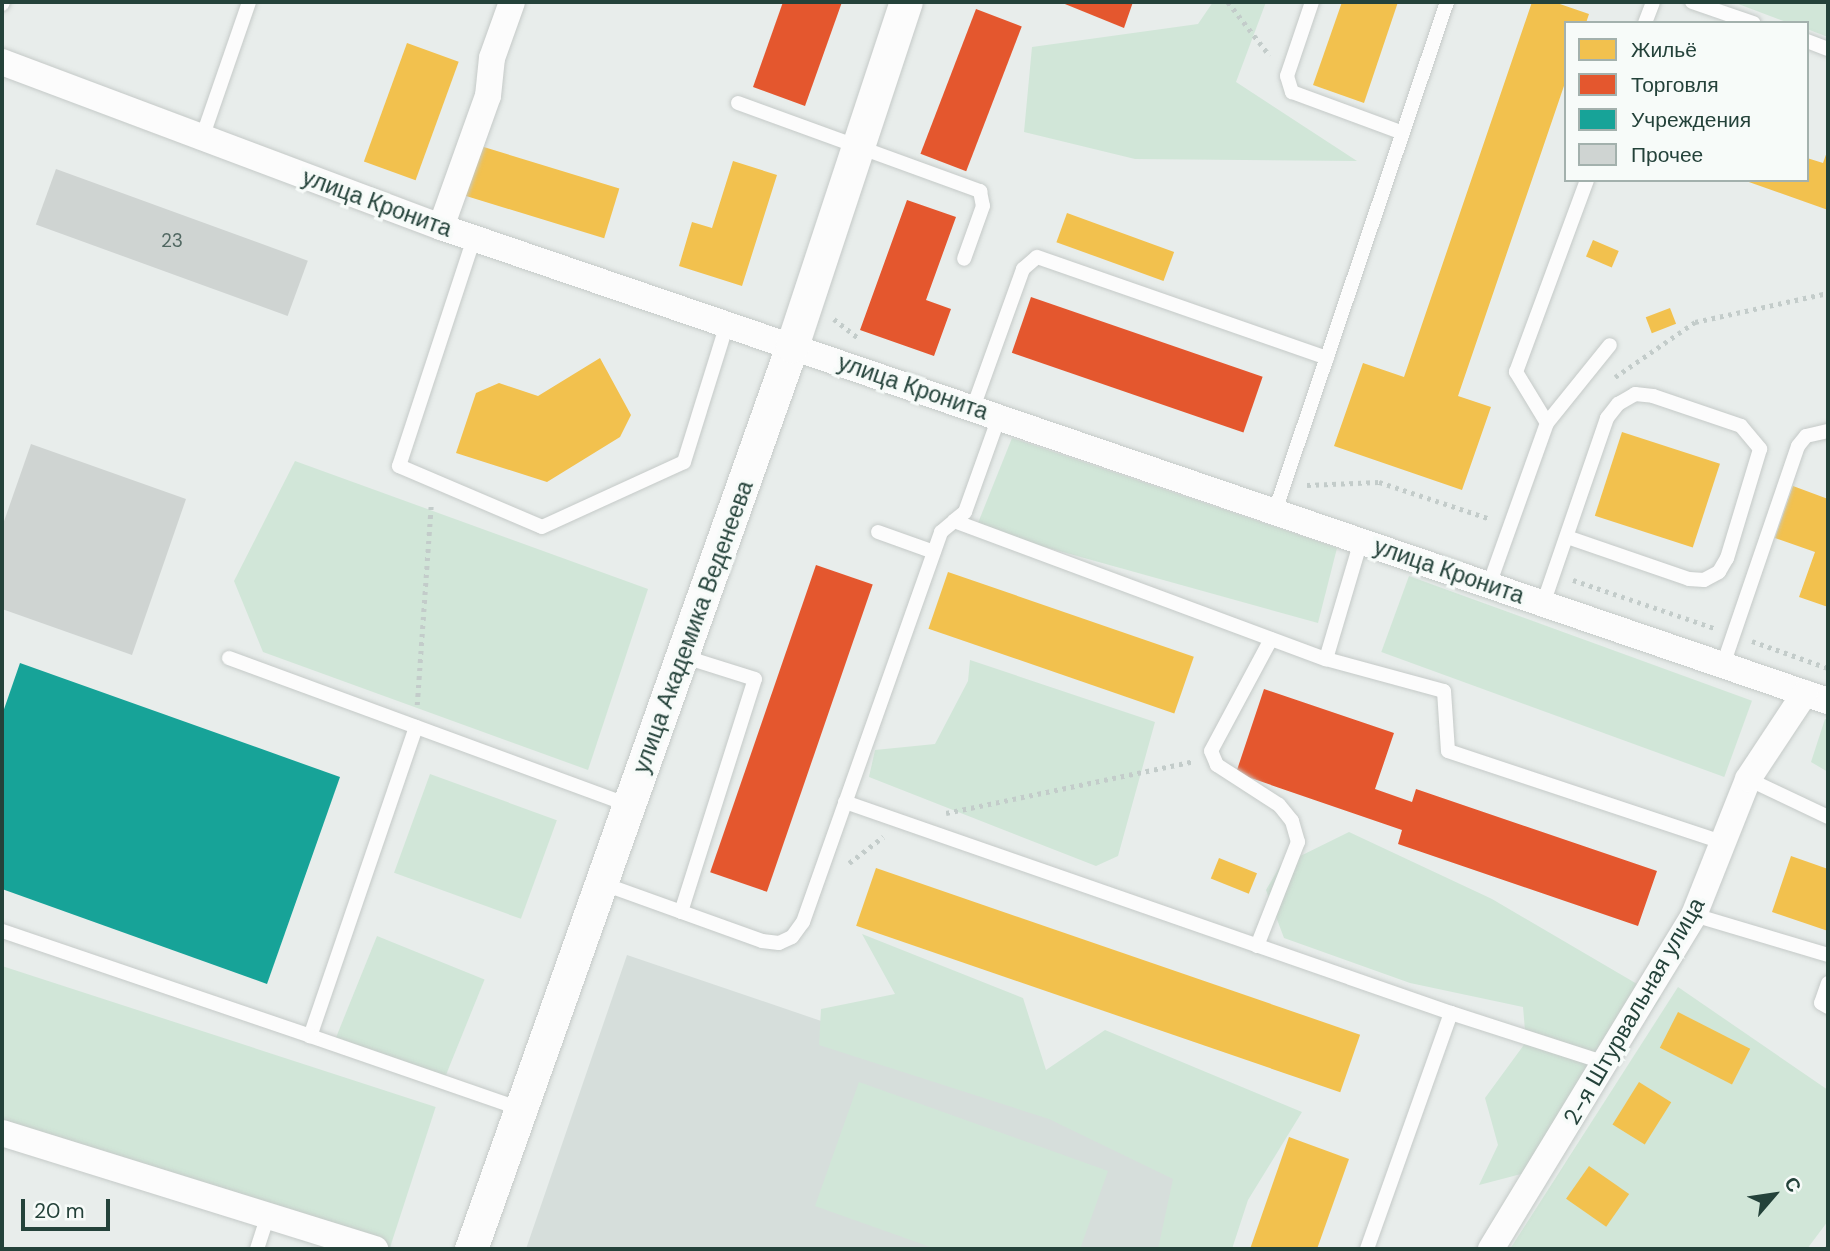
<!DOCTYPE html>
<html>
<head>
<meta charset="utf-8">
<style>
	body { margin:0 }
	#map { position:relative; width:1830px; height:1251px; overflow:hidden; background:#e8edeb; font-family:"DM Sans",sans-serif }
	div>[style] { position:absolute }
	.built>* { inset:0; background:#d6dedb }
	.green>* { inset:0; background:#d1e6d8; transform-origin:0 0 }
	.homes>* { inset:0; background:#f2c14e; transform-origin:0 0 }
	.shops>* { inset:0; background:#e4572e; transform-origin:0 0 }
	.public>* { inset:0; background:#17a398 }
	.building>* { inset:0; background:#cfd4d2; transform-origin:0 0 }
	.path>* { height:4.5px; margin-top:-2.25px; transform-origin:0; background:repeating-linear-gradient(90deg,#c3ccca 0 3.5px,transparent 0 8.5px) }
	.roads { filter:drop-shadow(0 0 2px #c5cac8) drop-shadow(0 0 2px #c5cac8) }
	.service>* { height:14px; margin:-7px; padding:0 7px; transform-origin:7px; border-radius:7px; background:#fcfcfc }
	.minor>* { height:26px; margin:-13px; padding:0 13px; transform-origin:13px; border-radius:13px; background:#fcfcfc }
	.tertiary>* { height:33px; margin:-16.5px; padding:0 16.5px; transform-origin:16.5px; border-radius:16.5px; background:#fcfcfc }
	span { translate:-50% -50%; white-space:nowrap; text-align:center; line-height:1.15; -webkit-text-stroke:7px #f7fbf9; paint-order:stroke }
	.number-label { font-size:19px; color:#506761 }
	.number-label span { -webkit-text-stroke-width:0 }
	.street-label { font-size:23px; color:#24423a }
	.frame { position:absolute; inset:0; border:4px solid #24423a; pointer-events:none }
	.legend { position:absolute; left:1564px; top:21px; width:245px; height:161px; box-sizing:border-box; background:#f7fbf9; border:2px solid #a3b1ad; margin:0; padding:9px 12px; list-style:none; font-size:21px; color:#24423a }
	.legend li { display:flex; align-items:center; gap:14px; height:35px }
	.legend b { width:35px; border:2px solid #a3b1ad }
	.north { position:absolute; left:1739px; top:1160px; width:70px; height:70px; -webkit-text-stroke:5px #f7fbf9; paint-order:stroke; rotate:61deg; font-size:19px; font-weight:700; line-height:28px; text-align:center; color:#24423a }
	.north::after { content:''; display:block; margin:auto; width:24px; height:32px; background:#24423a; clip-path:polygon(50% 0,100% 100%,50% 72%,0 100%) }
	.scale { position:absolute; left:21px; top:1199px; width:89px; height:32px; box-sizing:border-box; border:4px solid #24423a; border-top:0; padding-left:9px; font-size:21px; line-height:24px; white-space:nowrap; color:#24423a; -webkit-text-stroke:5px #f7fbf9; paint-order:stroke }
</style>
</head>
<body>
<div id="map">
	<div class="built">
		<div style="clip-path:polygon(627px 955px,1198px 1149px,1168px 1249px,526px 1249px)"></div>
	</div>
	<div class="green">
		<div style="clip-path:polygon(1213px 2px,1266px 2px,1236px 82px,1357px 161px,1135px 159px,1024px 132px,1032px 47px,1198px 24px)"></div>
		<div style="clip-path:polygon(1733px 2px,1828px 2px,1828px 37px,1807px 29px,1807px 23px,1789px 23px)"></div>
		<div style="clip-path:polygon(1012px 438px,1337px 548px,1318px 623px,976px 528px)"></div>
		<div style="clip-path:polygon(295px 461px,648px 589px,588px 770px,263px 652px,234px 581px)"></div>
		<div style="left:1409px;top:576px;width:365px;height:81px;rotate:20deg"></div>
		<div style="clip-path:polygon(970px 660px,1155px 722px,1118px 856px,1096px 866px,869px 777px,875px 750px,935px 744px,968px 681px)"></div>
		<div style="clip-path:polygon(1825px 719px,1828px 720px,1828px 772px,1811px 762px)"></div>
		<div style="left:430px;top:774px;width:135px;height:105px;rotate:20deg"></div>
		<div style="clip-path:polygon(1349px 832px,1492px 899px,1661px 998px,1533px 1171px,1479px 1185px,1498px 1145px,1485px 1098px,1526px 1042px,1523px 1007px,1410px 983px,1284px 938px,1266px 890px,1280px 866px)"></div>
		<div style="clip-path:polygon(862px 934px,1023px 998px,1046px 1070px,1105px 1030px,1302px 1112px,1248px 1200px,1232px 1249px,1158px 1249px,1173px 1179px,1049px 1119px,819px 1045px,821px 1009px,895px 994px)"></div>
		<div style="left:377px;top:936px;width:116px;height:115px;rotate:22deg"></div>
		<div style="left:2px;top:966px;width:456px;height:158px;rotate:18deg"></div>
		<div style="clip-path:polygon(1678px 987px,1828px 1090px,1828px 1221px,1807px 1249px,1510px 1249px)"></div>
		<div style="clip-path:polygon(859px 1082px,1108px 1171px,1080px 1249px,936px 1249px,815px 1206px)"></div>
	</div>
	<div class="homes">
		<div style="clip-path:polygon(1342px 2px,1398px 2px,1364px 103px,1313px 85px)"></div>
		<div style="clip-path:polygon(1532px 2px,1554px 2px,1589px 14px,1586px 23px,1566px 23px,1566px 80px,1458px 396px,1491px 407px,1462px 490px,1334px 446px,1363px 363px,1404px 377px)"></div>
		<div style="left:407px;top:43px;width:55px;height:126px;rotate:20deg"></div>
		<div style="left:474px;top:144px;width:152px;height:52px;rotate:17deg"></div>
		<div style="clip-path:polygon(1828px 149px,1828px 210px,1746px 181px,1807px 180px,1807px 158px,1823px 163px)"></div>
		<div style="clip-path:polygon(733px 161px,777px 175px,742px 286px,679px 266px,692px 222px,712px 228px)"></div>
		<div style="left:1067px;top:213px;width:114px;height:31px;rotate:20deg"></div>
		<div style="left:1593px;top:240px;width:28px;height:18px;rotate:23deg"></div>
		<div style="left:1670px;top:308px;width:17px;height:26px;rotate:69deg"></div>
		<div style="clip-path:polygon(600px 358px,631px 415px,620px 437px,547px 482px,456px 453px,476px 393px,499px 383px,538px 396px)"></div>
		<div style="left:1622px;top:432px;width:103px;height:88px;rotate:18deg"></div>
		<div style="clip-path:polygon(1793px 486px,1828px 499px,1828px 607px,1799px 597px,1815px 552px,1775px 538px)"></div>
		<div style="left:948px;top:572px;width:260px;height:60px;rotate:19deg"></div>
		<div style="clip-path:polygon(1791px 856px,1828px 869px,1828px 931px,1772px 912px)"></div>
		<div style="left:1219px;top:858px;width:41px;height:22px;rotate:22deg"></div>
		<div style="left:876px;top:868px;width:512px;height:61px;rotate:19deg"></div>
		<div style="left:1678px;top:1012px;width:81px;height:40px;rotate:27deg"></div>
		<div style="left:1639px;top:1082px;width:38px;height:50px;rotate:32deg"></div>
		<div style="clip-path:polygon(1289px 1137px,1349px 1159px,1317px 1249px,1250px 1249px)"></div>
		<div style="left:1589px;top:1166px;width:49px;height:40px;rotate:35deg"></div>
	</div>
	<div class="shops">
		<div style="clip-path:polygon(783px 2px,842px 2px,805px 106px,753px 87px)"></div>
		<div style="clip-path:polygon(1060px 2px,1133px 2px,1124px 28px)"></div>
		<div style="left:976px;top:9px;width:49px;height:155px;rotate:21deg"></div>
		<div style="clip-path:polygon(907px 200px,956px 217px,926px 300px,951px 309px,934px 356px,860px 330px)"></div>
		<div style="left:1031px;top:297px;width:245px;height:59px;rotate:19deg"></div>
		<div style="left:816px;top:565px;width:60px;height:325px;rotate:19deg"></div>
		<div style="clip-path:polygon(1264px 689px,1394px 733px,1375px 789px,1412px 802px,1416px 789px,1657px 871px,1638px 926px,1398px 844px,1402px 830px,1236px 773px)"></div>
	</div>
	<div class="public">
		<div style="clip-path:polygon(20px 663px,340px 777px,267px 984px,2px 889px,2px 715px)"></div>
	</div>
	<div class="building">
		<div style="left:56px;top:169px;width:268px;height:59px;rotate:20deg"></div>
		<div style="clip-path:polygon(31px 444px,186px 499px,132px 655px,2px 609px,2px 527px)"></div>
	</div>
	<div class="path">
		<div style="left:1228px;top:2px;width:68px;rotate:52.1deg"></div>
		<div style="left:834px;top:319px;width:31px;rotate:38deg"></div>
		<div style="left:1615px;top:377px;width:97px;rotate:-34.5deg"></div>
		<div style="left:1695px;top:322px;width:136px;rotate:-12.3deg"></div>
		<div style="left:1307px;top:485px;width:72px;rotate:-2.4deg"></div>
		<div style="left:1379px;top:482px;width:118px;rotate:18.3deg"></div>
		<div style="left:1573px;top:580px;width:149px;rotate:18.8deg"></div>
		<div style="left:1752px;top:641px;width:81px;rotate:19.6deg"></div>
		<div style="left:417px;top:705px;width:201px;rotate:-86deg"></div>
		<div style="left:946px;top:813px;width:253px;rotate:-11.8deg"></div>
		<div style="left:849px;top:863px;width:43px;rotate:-37.4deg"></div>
		<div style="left:1826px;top:1249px;width:3px;rotate:-45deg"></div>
	</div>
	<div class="roads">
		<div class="service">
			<div style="left:1312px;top:2px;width:78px;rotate:108.7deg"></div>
			<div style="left:1287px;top:76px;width:17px;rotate:73deg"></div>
			<div style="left:1292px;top:92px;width:118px;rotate:20.3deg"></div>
			<div style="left:1692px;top:2px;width:65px;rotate:19deg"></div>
			<div style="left:2px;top:4px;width:2px;rotate:-63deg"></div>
			<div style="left:1645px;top:23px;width:22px;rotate:-69deg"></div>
			<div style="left:1807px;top:41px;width:22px;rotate:21deg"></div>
			<div style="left:738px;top:103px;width:258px;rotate:20deg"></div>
			<div style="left:980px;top:191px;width:15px;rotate:79deg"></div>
			<div style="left:983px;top:206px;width:56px;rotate:109.7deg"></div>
			<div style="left:202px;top:138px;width:144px;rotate:-70.9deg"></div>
			<div style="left:474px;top:238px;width:240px;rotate:108.2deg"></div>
			<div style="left:399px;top:466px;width:155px;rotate:23.1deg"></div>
			<div style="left:542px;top:527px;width:156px;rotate:-24.6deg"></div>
			<div style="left:684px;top:462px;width:145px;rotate:-72.7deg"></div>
			<div style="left:973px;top:408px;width:148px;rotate:-70.2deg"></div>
			<div style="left:1023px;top:269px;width:18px;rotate:-41deg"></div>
			<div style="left:1037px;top:257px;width:307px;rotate:19.2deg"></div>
			<div style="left:999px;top:417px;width:101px;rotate:109.7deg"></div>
			<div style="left:965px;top:512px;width:14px;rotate:141deg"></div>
			<div style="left:954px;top:521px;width:397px;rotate:20.4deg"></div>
			<div style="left:1326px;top:659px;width:122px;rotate:15.2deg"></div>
			<div style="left:1444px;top:691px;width:60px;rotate:86.2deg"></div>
			<div style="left:1448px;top:751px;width:292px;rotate:18.4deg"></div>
			<div style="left:1547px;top:423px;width:60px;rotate:-121.3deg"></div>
			<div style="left:1516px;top:372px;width:205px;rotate:-69.7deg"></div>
			<div style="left:1275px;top:511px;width:537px;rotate:-71.33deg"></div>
			<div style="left:878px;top:532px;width:59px;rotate:19.7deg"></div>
			<div style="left:1489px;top:585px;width:172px;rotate:-70.3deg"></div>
			<div style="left:1547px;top:423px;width:100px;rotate:-51.1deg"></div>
			<div style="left:1543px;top:604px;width:197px;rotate:-71deg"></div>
			<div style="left:1607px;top:418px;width:18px;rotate:-52deg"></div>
			<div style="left:1618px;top:404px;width:20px;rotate:-30deg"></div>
			<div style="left:1635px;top:394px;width:18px;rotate:6deg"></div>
			<div style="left:1653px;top:396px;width:93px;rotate:18.8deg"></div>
			<div style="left:1741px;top:426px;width:30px;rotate:50deg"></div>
			<div style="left:1760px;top:449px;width:114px;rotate:106.8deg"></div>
			<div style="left:1727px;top:558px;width:16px;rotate:120deg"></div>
			<div style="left:1719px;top:572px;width:17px;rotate:152deg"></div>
			<div style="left:1704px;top:580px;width:15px;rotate:-176deg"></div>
			<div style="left:1689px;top:579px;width:129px;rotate:-161deg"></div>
			<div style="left:229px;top:658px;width:426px;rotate:20.2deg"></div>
			<div style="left:1326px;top:659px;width:123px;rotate:-73.5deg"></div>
			<div style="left:1723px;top:665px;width:231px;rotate:-71.1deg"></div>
			<div style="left:1798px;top:446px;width:13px;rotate:-51deg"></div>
			<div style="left:1806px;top:436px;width:23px;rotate:-13deg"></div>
			<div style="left:416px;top:727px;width:327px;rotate:108.9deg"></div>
			<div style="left:310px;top:1036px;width:223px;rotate:19.1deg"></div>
			<div style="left:1748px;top:779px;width:89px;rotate:25.4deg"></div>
			<div style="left:845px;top:802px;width:642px;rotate:19.2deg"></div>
			<div style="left:1451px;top:1013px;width:251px;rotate:109.6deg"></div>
			<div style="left:601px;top:883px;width:171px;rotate:19.8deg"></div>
			<div style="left:762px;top:941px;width:17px;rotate:7deg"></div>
			<div style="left:779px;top:943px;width:14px;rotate:-25deg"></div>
			<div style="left:792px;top:937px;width:19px;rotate:-54deg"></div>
			<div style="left:803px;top:922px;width:414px;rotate:-70.5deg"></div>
			<div style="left:941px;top:532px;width:17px;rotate:-40deg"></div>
			<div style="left:681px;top:912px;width:244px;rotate:-72.4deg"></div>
			<div style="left:755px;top:679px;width:77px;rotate:-162.5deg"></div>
			<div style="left:1694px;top:915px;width:140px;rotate:16.6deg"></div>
			<div style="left:2px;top:931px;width:325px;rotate:18.8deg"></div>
			<div style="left:1257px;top:946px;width:112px;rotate:-68.5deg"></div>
			<div style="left:1298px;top:842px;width:22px;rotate:-106deg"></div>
			<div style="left:1292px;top:821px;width:21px;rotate:-129deg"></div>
			<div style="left:1279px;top:805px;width:74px;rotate:-147.2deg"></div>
			<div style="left:1217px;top:765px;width:15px;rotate:-113deg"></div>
			<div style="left:1211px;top:751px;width:127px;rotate:-61.8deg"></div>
			<div style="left:1828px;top:983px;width:21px;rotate:109deg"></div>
			<div style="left:1821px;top:1003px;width:8px;rotate:30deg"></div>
			<div style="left:1451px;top:1013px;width:163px;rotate:17.9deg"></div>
			<div style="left:257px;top:1249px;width:35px;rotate:-72deg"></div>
		</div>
		<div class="minor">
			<div style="left:2px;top:62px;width:469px;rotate:20.6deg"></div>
			<div style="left:441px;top:227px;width:1466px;rotate:18.87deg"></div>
			<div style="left:441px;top:227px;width:139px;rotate:-70.3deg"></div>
			<div style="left:488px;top:96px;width:38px;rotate:-84deg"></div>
			<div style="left:492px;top:58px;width:59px;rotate:-70.3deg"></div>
			<div style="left:2px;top:1133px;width:391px;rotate:17.3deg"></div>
			<div style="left:1491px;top:1249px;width:391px;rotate:-58.7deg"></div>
			<div style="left:1694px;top:915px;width:146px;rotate:-68.3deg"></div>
			<div style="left:1748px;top:779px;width:103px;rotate:-56.5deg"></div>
		</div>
		<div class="tertiary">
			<div style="left:471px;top:1249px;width:958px;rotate:-70.43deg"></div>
			<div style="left:792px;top:346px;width:362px;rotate:-71.7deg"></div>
		</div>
	</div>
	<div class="number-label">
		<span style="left:172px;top:241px">23</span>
	</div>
	<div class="street-label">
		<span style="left:377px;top:203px;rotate:20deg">улица Кронита</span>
		<span style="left:913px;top:387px;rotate:19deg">улица Кронита</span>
		<span style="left:1449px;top:571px;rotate:19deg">улица Кронита</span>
		<span style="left:693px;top:627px;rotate:-70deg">улица Академика Веденеева</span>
		<span style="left:1634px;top:1011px;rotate:-60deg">2-я Штурвальная улица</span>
	</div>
	<div class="frame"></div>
	<ul class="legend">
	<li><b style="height:19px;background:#f2c14e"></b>Жильё</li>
	<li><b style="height:19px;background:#e4572e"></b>Торговля</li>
	<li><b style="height:19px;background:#17a398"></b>Учреждения</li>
	<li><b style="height:19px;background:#cfd4d2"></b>Прочее</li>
	</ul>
	<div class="north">С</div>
	<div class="scale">20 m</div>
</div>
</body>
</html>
